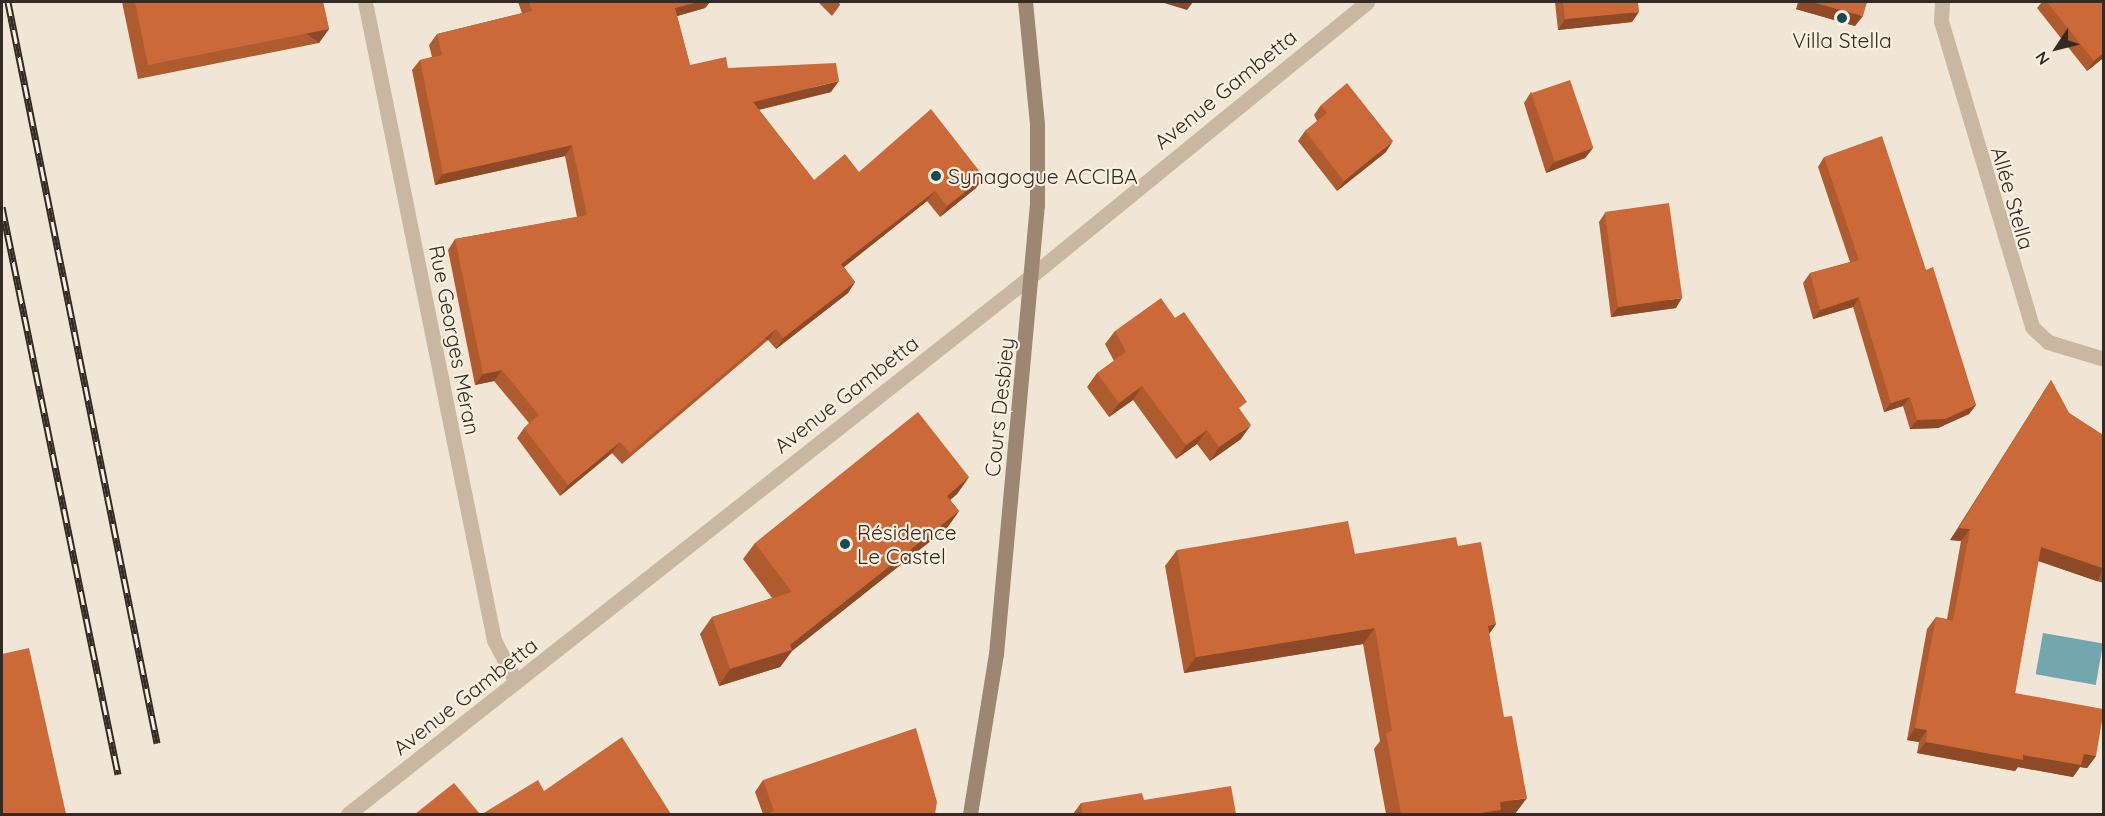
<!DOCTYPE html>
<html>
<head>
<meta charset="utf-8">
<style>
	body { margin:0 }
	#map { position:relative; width:2105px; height:816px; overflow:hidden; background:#f1e6d5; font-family:Quicksand,sans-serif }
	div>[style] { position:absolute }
	.water>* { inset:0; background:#73a7af; transform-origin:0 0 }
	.street>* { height:15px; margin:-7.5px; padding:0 7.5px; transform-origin:7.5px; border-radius:7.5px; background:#c9b7a1 }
	.secondary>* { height:15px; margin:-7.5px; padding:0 7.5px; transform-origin:7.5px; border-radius:7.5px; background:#9d8672 }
	.rail>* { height:7px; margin-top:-3.5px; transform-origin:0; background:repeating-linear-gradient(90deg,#f9f0e1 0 14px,#332a24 0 28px); box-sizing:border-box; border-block:2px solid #332a24 }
	.wall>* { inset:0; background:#af5b30 }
	.shaded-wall>* { inset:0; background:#8e4a27; transform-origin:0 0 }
	.building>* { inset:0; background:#cb6a38; transform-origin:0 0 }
	.dots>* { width:16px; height:16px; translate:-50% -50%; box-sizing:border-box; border:3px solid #f9f0e1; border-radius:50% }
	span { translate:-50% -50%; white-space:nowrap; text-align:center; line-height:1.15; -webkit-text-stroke:4.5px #f9f0e1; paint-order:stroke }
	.poi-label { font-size:21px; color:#332a24 }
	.left { translate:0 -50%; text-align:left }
	.street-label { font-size:21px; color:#332a24 }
	.frame { position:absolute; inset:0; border:3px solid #332a24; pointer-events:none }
	.north { position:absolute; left:2027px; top:18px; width:60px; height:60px; -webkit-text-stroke:4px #f9f0e1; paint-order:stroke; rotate:235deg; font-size:16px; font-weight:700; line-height:24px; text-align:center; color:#332a24 }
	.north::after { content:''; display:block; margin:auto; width:21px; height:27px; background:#332a24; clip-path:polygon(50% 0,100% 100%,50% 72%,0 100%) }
</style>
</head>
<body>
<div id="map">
	<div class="water">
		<div style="left:2043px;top:633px;width:61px;height:42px;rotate:10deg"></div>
	</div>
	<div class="street">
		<div style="left:365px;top:2px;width:651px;rotate:78.57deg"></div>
		<div style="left:494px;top:640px;width:47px;rotate:62.4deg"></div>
		<div style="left:1942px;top:2px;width:19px;rotate:93deg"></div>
		<div style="left:1941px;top:21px;width:319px;rotate:73.4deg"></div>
		<div style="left:2032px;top:327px;width:22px;rotate:43deg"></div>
		<div style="left:2048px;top:342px;width:59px;rotate:16.9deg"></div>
		<div style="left:348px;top:814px;width:868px;rotate:-38.22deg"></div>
		<div style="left:1030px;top:277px;width:435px;rotate:-39.2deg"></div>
	</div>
	<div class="secondary">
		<div style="left:970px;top:814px;width:162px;rotate:-80.8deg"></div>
		<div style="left:996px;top:654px;width:450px;rotate:-84.8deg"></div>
		<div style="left:1037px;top:206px;width:82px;rotate:-90deg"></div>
		<div style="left:1037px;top:124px;width:123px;rotate:-95.6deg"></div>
	</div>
	<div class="rail">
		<div style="left:8px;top:2px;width:756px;rotate:78.63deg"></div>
		<div style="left:2px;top:207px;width:579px;rotate:78.44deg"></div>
	</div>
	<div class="wall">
		<div style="clip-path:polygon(122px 2px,323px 2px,329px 29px,319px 43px,138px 79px)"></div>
		<div style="clip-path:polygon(518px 2px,710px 2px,705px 8px,677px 16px,690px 65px,728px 68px,831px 92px,759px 110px,814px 180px,859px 172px,976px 188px,940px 217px,927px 201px,844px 267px,855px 282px,848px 293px,776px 349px,768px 340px,622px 464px,612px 453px,560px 496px,517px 438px,524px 428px,529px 423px,494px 381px,475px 385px,448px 250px,455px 239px,577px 217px,565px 156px,435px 185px,412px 70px,420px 60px,432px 57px,429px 45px,437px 34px,522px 13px)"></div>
		<div style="clip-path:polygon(818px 2px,839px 2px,840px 5px,832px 16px)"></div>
		<div style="clip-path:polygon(1555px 2px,1638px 2px,1632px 22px,1558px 30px)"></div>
		<div style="clip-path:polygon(1798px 2px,1867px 2px,1855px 26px,1796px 9px)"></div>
		<div style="clip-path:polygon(2042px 2px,2103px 2px,2103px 61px,2102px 59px,2087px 71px,2037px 8px)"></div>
		<div style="clip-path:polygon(1531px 92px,1593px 148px,1585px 158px,1546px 173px,1524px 103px)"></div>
		<div style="clip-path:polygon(1321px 105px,1386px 152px,1337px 191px,1298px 141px,1305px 131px,1317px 121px,1314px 115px)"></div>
		<div style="clip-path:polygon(1824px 157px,1926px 270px,1976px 405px,1969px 414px,1938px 428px,1910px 429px,1903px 406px,1884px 412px,1853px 307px,1813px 319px,1803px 283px,1810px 273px,1850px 262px,1818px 167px)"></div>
		<div style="clip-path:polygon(1605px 213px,1676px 308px,1611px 317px,1599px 222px)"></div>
		<div style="clip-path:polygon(1115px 331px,1240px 410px,1241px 439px,1210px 461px,1197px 444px,1176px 459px,1133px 400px,1109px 417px,1087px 387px,1097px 373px,1114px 361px,1105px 344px)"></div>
		<div style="clip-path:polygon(2051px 380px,2069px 413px,2103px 435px,2103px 583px,2038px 561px,2015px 693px,2096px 756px,2087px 768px,2080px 767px,2073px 777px,2018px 767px,2015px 771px,1917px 753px,1919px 742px,1907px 740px,1927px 629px,1936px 617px,1947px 619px,1961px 541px,1950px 540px)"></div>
		<div style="clip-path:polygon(969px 477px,957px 494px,950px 500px,959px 511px,947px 528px,792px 651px,780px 667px,719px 686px,700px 634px,712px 617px,772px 598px,743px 559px,755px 543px)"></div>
		<div style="clip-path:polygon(1458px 546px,1496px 624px,1489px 634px,1515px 814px,1386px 814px,1374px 749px,1380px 741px,1363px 644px,1184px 673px,1165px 566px,1177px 550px,1355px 554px)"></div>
		<div style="clip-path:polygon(763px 780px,935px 814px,763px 814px,755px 792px)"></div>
		<div style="clip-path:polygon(1144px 800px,1236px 814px,1073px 814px,1081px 803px)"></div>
	</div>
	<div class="shaded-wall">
		<div style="clip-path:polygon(698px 2px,710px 2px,705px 8px,667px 19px,675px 8px)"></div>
		<div style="clip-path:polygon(1161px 2px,1193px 2px,1187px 10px)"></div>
		<div style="clip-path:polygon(1801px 2px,1812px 2px,1863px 16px,1855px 26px,1796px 9px)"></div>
		<div style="clip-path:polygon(1639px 12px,1632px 22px,1558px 30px,1565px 19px)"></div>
		<div style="left:329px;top:29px;width:17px;height:185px;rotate:126deg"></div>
		<div style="clip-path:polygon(2103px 53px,2103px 56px,2102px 59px,2087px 71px,2094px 61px)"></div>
		<div style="clip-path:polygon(839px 81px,831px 92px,745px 113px,753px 102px)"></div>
		<div style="clip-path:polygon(1393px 141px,1386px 152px,1337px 191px,1344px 181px)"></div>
		<div style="clip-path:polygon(572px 145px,565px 156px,435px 185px,443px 174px)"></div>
		<div style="clip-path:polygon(1593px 148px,1585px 158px,1546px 173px,1553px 163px)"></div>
		<div style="clip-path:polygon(984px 177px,976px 188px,940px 217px,947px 206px)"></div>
		<div style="clip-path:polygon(935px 191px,927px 201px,834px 275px,841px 264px)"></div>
		<div style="clip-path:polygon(855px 282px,848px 293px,776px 349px,783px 338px)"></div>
		<div style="clip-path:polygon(1859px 297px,1853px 307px,1813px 319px,1820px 310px)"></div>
		<div style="clip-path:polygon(1682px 298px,1676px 308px,1611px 317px,1618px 307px)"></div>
		<div style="left:776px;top:329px;width:14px;height:192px;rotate:126deg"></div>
		<div style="clip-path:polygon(502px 370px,494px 381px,475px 385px,483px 374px)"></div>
		<div style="clip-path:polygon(1142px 386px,1133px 400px,1109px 417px,1119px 403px)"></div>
		<div style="clip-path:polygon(1910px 397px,1903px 406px,1884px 412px,1891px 403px)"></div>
		<div style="clip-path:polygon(1976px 405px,1969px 414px,1938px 428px,1910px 429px,1917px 420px)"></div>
		<div style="clip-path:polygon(1251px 425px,1241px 439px,1210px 461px,1219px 447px)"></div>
		<div style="clip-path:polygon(1207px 430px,1197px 444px,1176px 459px,1186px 445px)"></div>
		<div style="clip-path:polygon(620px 442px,612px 453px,560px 496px,568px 485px)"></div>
		<div style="clip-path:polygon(969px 477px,957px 494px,935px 513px,947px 496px)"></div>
		<div style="clip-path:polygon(959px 511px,947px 528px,792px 651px,780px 667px,719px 686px,730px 669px,790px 645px)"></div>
		<div style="clip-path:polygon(1959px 528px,1970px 529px,1961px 541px,1950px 540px)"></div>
		<div style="left:2041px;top:547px;width:65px;height:14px;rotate:19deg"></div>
		<div style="clip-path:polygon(1496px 624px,1485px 640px,1488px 626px)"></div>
		<div style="clip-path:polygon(1375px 628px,1363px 644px,1184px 673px,1196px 657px)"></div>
		<div style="clip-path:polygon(1915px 728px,1927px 730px,1919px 742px,1907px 740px)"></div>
		<div style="clip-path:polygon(1926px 742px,2023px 755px,2084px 754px,2096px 756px,2087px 768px,2080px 767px,2073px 777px,2018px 767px,2015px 771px,1917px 753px)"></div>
		<div style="clip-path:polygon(1527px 798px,1515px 814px,1473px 814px,1500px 802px)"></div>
	</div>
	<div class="building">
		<div style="clip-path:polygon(135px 2px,323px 2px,329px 29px,148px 65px)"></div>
		<div style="clip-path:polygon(529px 2px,698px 2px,675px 8px,690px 65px,726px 57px,728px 68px,836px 63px,839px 81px,753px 102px,814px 180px,845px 154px,859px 172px,931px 109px,984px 177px,947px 206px,935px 191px,841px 264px,855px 282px,783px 338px,776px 329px,630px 453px,620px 442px,568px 485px,524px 428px,539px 415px,502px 370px,483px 374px,455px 239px,587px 215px,572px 145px,443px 174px,420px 60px,442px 55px,437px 34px,532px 11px)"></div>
		<div style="clip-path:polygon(1563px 2px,1638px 2px,1639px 12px,1565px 19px)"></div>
		<div style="clip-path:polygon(1812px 2px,1867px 2px,1863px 16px)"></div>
		<div style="clip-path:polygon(2047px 2px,2103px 2px,2103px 53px,2094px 61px)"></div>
		<div style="left:1570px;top:80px;width:72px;height:41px;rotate:71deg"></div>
		<div style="clip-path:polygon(1347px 83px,1393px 141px,1344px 181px,1305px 131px,1327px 113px,1321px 105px)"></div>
		<div style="clip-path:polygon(1882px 136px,1926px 270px,1933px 267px,1976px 405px,1945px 419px,1917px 420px,1910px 397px,1891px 403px,1859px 297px,1820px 310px,1810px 273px,1859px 260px,1824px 157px)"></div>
		<div style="left:1669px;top:203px;width:96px;height:65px;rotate:82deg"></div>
		<div style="clip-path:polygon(1161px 298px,1175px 318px,1184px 312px,1247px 402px,1239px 408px,1251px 425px,1219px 447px,1207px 430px,1186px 445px,1142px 386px,1119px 403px,1097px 373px,1126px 352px,1115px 331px)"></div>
		<div style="clip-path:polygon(2051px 380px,2069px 413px,2103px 435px,2103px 568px,2041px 547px,2015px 693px,2103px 709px,2103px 715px,2096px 756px,2084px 754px,2081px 765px,2023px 755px,2023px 760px,1926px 742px,1927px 730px,1915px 728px,1936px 617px,1953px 621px,1970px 529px,1959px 528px)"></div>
		<div style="clip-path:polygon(918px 412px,969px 477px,947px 496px,959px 511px,790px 645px,792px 650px,730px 669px,712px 617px,792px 592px,755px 543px)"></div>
		<div style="clip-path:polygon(1348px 521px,1355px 554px,1456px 537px,1458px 546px,1481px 542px,1496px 624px,1488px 626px,1504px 717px,1512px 716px,1527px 798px,1500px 802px,1501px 810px,1473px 814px,1401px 814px,1386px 733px,1392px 731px,1375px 628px,1196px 657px,1177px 550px)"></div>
		<div style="clip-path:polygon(29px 648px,66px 814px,2px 814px,2px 654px)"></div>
		<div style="clip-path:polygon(916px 728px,937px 802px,935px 814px,768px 814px,774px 811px,763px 780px)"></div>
		<div style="clip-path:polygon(622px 737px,671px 814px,482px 814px,538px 780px,544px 791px)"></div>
		<div style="clip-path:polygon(454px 783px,480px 814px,415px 814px)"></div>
		<div style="clip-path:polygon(1231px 786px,1236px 814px,1083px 814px,1081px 803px,1142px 793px,1144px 800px)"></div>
	</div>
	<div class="dots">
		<div style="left:1842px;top:18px;background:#184c55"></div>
		<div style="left:936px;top:176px;background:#184c55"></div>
		<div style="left:845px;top:544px;background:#184c55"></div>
	</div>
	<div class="poi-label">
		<span style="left:1842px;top:40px">Villa Stella</span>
		<span class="left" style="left:948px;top:176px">Synagogue ACCIBA</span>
		<span class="left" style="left:857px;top:544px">Résidence<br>Le Castel</span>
	</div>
	<div class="street-label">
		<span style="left:1225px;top:89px;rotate:-39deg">Avenue Gambetta</span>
		<span style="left:2013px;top:198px;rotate:74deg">Allée Stella</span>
		<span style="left:455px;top:340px;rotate:79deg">Rue Georges Méran</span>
		<span style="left:846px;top:394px;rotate:-38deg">Avenue Gambetta</span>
		<span style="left:999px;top:407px;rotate:-84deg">Cours Desbiey</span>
		<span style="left:465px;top:696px;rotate:-38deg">Avenue Gambetta</span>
	</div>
	<div class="frame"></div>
	<div class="north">N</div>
</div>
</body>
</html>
